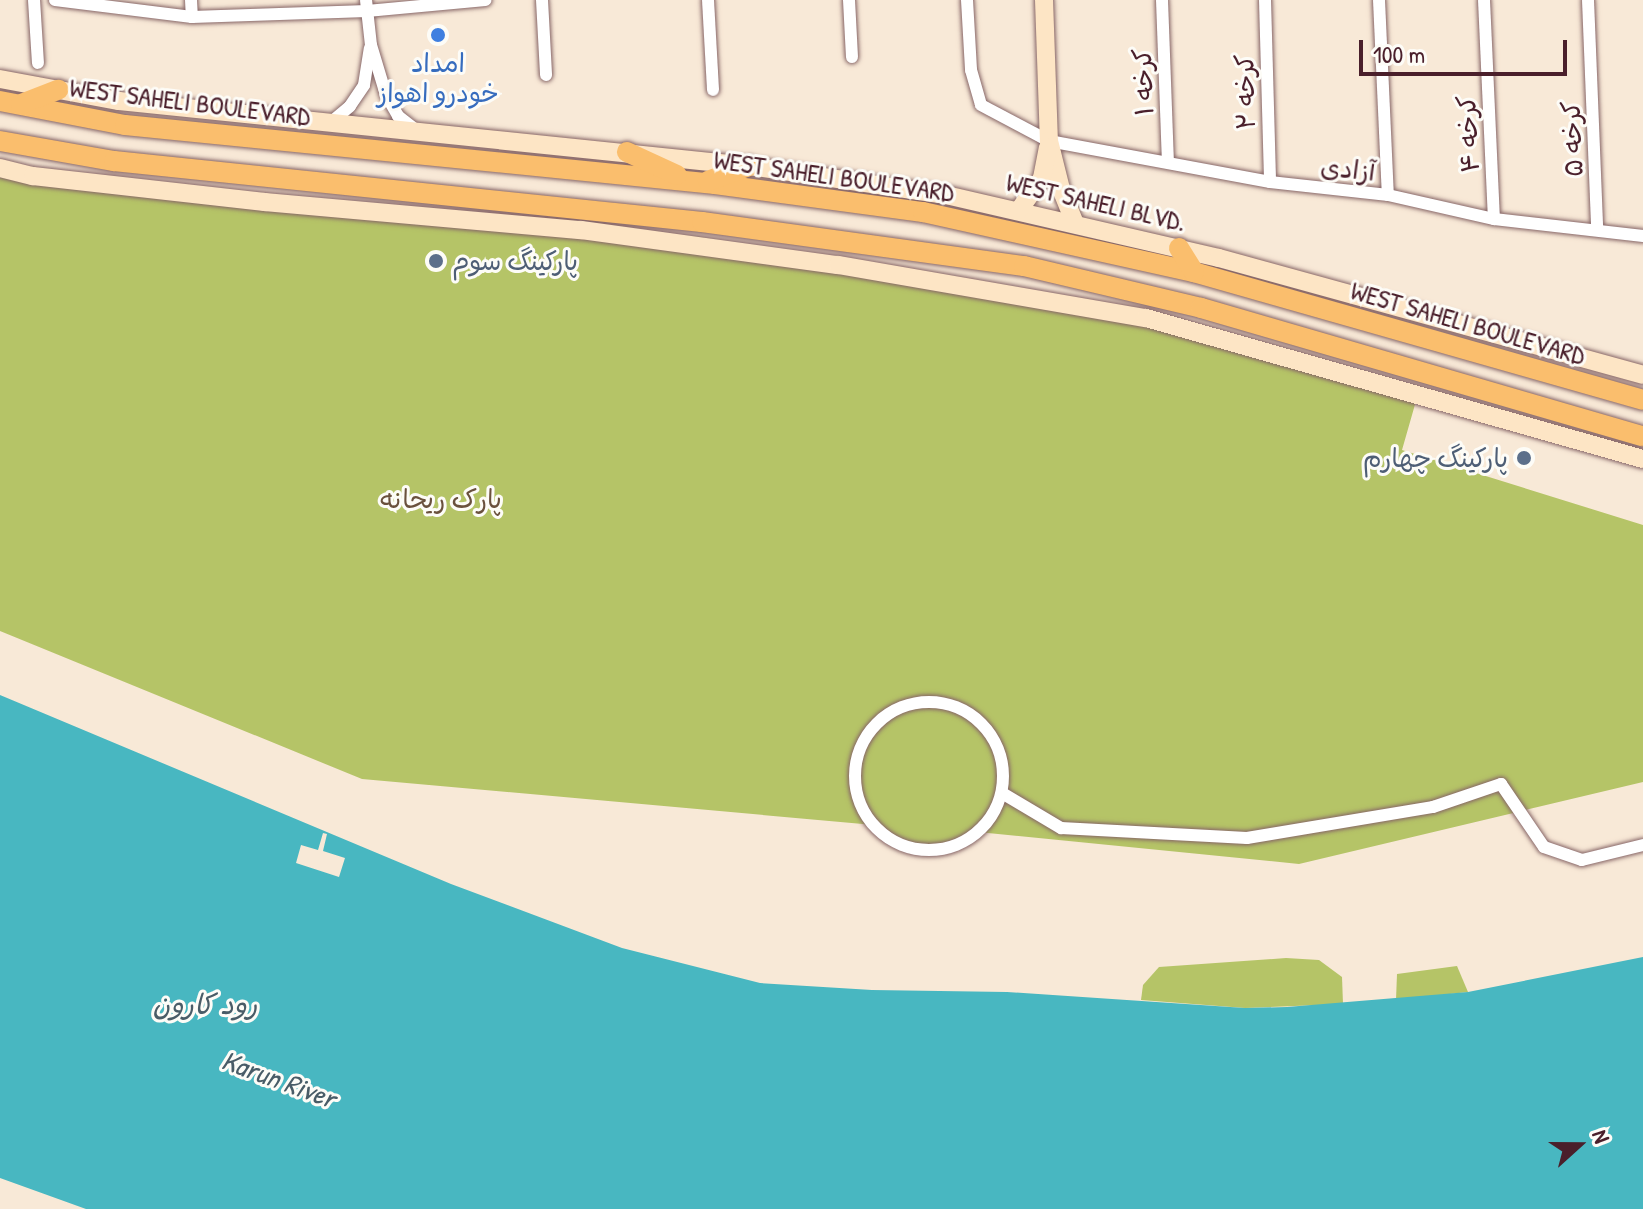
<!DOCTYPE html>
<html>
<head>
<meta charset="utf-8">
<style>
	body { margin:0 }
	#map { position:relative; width:1643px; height:1209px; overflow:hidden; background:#f8e9d7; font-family:"Patrick Hand","Playpen Sans Arabic",sans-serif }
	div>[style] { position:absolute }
	.green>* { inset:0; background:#b5c467 }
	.water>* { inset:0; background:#48b7c1 }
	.pier>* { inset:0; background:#f8e9d7 }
	.roads { filter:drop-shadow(0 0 2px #876667) drop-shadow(0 0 2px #876667) }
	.street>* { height:12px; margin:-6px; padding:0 6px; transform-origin:6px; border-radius:6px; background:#fff }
	.street>.ring { margin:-6px; padding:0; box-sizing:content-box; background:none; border:12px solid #fff; border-radius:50% }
	.secondary>* { height:18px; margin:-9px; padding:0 9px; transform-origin:9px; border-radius:9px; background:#fde5c5 }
	.primary>* { height:20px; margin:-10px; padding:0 10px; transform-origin:10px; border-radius:10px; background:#fabe6d }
	.dots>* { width:22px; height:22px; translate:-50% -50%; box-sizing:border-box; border:4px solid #fdfcf7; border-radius:50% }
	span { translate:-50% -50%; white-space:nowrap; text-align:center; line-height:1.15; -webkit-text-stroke:6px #fdfcf7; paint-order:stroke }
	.shop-label { font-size:26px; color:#366cbe }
	.street-label { font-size:26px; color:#4a1f2b }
	.service-label { font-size:26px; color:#4e5e75 }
	.left { translate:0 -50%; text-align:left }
	.right { translate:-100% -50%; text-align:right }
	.park-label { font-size:26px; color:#6a513d }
	.water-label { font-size:28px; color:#495c67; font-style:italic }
	.north { position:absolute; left:1539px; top:1105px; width:80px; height:80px; -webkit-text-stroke:6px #fdfcf7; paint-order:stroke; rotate:69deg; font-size:22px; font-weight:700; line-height:32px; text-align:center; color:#4a1f2b }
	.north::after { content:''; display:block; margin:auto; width:28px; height:36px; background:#4a1f2b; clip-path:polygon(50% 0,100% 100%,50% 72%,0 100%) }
	.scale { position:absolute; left:1359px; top:40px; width:208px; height:36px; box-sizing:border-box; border:4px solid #4a1f2b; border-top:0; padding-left:10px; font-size:24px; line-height:28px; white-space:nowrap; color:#4a1f2b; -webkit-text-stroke:6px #fdfcf7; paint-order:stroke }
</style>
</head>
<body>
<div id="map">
	<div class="green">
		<div style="clip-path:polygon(0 169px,701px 237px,1190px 330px,1418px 394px,1402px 450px,1643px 525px,1643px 782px,1299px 864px,978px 832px,910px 854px,874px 825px,362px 779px,0 631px)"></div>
		<div style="clip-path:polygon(1286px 958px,1319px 960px,1342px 977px,1343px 1004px,1245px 1008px,1141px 1000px,1143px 985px,1159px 967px)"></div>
		<div style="clip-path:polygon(1457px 966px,1468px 992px,1396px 1000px,1397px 974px)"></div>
	</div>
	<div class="water">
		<div style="clip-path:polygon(0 695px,451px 884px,622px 948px,760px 983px,872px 990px,1007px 992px,1245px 1008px,1287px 1007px,1468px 992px,1643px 957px,1643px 1209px,86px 1209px,0 1178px)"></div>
	</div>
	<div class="pier">
		<div style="clip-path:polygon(323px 833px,327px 834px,323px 851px,345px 858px,339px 877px,296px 863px,301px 845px,318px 850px)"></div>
	</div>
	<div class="roads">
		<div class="street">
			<div style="left:34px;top:0;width:63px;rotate:86.4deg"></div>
			<div style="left:55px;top:0;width:138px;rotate:7.1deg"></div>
			<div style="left:192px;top:17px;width:175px;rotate:-2deg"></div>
			<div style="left:367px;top:11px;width:119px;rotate:-5.3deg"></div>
			<div style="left:191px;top:0;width:17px;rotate:87deg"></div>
			<div style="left:366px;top:0;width:45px;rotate:83.7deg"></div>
			<div style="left:371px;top:45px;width:52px;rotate:73.3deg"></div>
			<div style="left:386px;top:95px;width:24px;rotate:60deg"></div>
			<div style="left:398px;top:116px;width:24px;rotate:38deg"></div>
			<div style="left:542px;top:0;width:75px;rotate:86.9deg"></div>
			<div style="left:708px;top:0;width:90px;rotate:86.8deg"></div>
			<div style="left:849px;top:0;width:57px;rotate:87deg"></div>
			<div style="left:967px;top:0;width:70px;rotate:86.7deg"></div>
			<div style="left:971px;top:70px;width:36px;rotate:74deg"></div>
			<div style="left:981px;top:105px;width:77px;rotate:27.9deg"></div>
			<div style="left:1049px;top:141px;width:225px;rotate:10.5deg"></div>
			<div style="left:1270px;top:182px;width:119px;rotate:6.3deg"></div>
			<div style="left:1388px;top:195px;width:109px;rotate:12.8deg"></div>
			<div style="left:1494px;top:219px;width:150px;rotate:6.5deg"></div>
			<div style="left:1162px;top:0;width:161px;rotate:87.9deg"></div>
			<div style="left:1265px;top:0;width:182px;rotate:88.4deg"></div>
			<div style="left:1379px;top:0;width:195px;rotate:87.4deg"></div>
			<div style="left:1484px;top:0;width:219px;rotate:87.4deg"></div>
			<div style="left:1588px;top:0;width:229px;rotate:87.7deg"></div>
			<div style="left:330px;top:123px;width:26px;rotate:-40deg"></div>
			<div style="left:350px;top:106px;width:25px;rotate:-56deg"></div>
			<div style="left:364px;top:85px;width:37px;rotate:-81deg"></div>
			<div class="ring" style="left:855px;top:702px;width:136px;height:136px"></div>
			<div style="left:1002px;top:793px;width:69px;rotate:30.7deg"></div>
			<div style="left:1061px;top:828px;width:186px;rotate:3.1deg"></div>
			<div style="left:1247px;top:838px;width:189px;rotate:-9.5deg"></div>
			<div style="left:1433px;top:807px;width:72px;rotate:-18.7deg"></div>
			<div style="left:1501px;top:784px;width:76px;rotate:55.7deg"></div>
			<div style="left:1544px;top:847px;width:40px;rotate:18.9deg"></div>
			<div style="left:1582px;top:860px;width:63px;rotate:-13.8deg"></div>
		</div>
		<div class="secondary">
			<div style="left:1044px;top:0;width:141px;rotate:88deg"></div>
			<div style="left:1049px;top:141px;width:49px;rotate:76deg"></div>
			<div style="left:1061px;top:189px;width:35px;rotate:68deg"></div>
			<div style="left:0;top:79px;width:121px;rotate:10.5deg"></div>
			<div style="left:119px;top:101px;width:633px;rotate:5.89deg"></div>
			<div style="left:749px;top:166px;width:199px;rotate:8.4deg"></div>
			<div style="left:946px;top:195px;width:280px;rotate:13deg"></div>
			<div style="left:1219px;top:258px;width:440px;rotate:15.4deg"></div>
			<div style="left:0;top:168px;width:34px;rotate:14deg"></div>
			<div style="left:33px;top:176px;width:233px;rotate:6.4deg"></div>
			<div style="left:265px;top:202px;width:317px;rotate:5.1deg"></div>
			<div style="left:581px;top:230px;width:259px;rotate:7.8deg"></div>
			<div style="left:838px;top:265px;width:313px;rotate:9.8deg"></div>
			<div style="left:1146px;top:318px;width:517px;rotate:15.84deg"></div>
			<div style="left:1019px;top:210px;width:39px;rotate:-54deg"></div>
			<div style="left:1042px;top:178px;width:31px;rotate:-79deg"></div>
		</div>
		<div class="primary">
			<div style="left:0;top:101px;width:127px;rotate:10.9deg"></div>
			<div style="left:125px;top:125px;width:593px;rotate:5.71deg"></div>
			<div style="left:715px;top:184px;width:210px;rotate:7.7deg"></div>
			<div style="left:923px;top:212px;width:278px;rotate:12.5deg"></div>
			<div style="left:1194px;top:272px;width:467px;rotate:15.9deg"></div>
			<div style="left:21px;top:104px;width:40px;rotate:-21deg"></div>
			<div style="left:0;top:141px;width:116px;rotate:10deg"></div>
			<div style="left:114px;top:161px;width:591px;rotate:5.92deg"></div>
			<div style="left:702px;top:222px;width:325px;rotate:7.8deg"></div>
			<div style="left:1024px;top:266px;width:182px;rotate:13.3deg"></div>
			<div style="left:1201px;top:308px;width:460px;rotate:16.2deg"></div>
			<div style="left:627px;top:152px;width:55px;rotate:24.7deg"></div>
			<div style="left:708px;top:181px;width:44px;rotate:-20.1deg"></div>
			<div style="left:1179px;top:248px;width:28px;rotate:58deg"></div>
		</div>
	</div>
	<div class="dots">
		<div style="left:438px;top:35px;background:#3f7fe0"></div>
		<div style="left:436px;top:261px;background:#5c6f8a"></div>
		<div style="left:1524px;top:458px;background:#5c6f8a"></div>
	</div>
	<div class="shop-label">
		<span style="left:438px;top:78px">امداد<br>خودرو اهواز</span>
	</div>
	<div class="street-label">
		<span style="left:1143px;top:82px;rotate:-92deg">کرخه ۱</span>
		<span style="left:1245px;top:92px;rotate:-91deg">کرخه ۲</span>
		<span style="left:190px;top:102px;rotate:7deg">WEST SAHELI BOULEVARD</span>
		<span style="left:1468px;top:134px;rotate:-93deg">کرخه ۴</span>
		<span style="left:1572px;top:139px;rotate:-92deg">کرخه ۵</span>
		<span style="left:1348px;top:169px;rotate:6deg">آزادی</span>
		<span style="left:834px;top:176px;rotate:8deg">WEST SAHELI BOULEVARD</span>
		<span style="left:1096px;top:202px;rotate:13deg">WEST SAHELI BLVD.</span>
		<span style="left:1468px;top:323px;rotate:16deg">WEST SAHELI BOULEVARD</span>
	</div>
	<div class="service-label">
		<span class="left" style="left:452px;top:261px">پارکینگ سوم</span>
		<span class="right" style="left:1508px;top:458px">پارکینگ چهارم</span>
	</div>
	<div class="park-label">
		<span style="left:441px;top:499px">پارک ریحانه</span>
	</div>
	<div class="water-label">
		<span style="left:205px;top:1004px">رود کارون</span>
		<span style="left:279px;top:1079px;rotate:20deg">Karun River</span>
	</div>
	<div class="north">N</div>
	<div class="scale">100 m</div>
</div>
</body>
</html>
